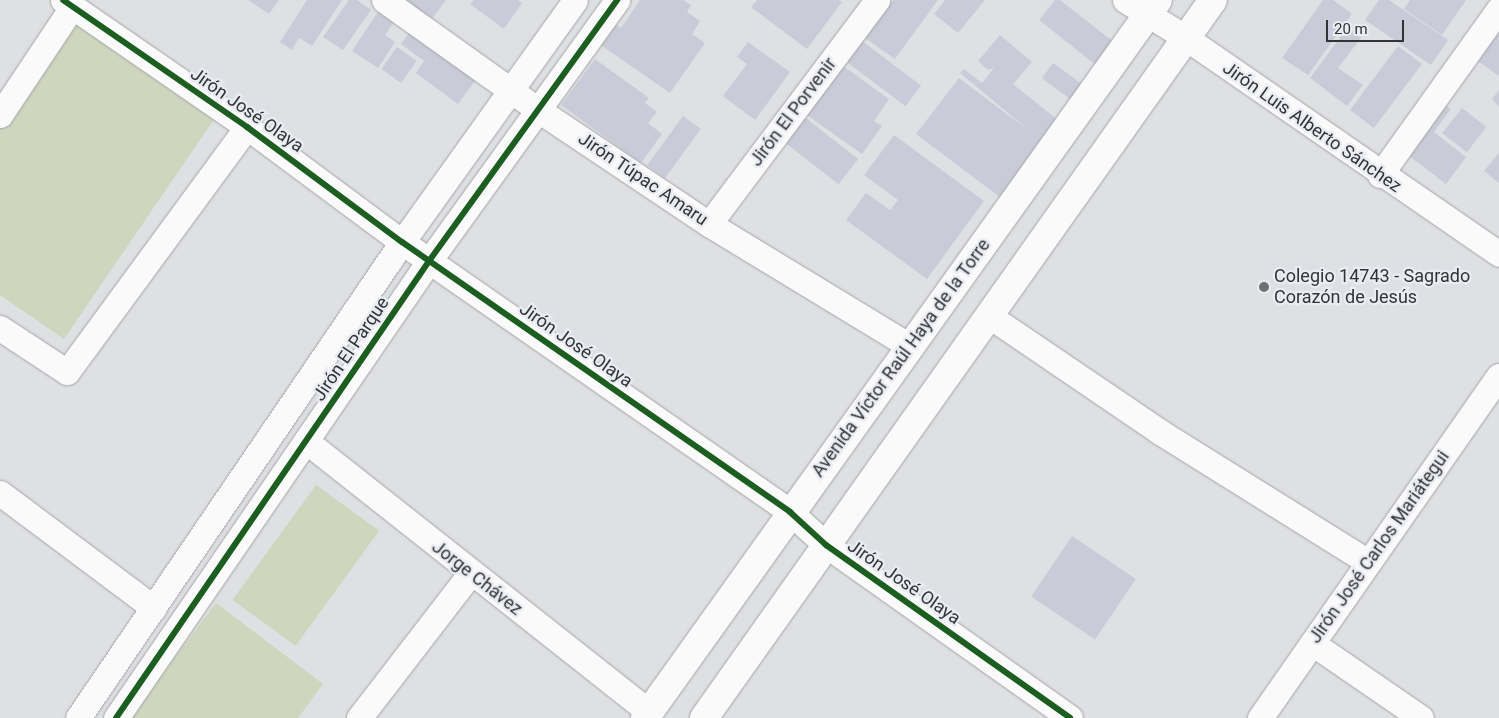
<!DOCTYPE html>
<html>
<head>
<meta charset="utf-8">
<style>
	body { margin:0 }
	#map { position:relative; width:1499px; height:718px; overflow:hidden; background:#dfe0e3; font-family:Roboto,sans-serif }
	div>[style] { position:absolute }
	.green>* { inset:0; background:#ced6bd; transform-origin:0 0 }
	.building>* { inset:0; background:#c9cbd8; transform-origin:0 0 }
	.roads { filter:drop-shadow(0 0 1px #a4a5a7) drop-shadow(0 0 1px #a4a5a7) }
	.minor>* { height:25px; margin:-12.5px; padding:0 12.5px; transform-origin:12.5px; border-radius:12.5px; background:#fafafb }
	.secondary>* { height:28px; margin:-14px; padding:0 14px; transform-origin:14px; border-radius:14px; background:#fafafb }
	.cycleway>* { height:6px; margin:-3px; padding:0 3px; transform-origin:3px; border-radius:3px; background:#1b5e20 }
	.dots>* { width:14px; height:14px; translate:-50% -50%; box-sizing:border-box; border:2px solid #eaecf3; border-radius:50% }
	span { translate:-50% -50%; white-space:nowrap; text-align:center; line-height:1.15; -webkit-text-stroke:4.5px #eaecf3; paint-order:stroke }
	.street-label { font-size:18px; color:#343437 }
	.poi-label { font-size:18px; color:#343437 }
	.left { translate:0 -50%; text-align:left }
	.scale { position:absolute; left:1326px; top:20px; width:78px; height:22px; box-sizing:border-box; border:2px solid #343437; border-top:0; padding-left:6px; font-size:15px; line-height:18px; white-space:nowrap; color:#343437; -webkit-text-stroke:4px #eaecf3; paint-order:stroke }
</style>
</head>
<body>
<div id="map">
	<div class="green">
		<div style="clip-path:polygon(77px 15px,219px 112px,64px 339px,0 295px,0 127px)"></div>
		<div style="left:316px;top:485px;width:78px;height:142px;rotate:36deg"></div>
		<div style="clip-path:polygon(216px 603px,323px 684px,298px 718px,129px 718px)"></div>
	</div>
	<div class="building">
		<div style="clip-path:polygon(248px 0,279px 0,269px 14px)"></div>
		<div style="clip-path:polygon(307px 0,342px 0,312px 46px,299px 38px,292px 50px,280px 42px)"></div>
		<div style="clip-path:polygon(349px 0,357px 0,371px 10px,343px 50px,323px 37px)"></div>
		<div style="clip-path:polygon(403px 0,446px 0,431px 20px)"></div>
		<div style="clip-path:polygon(474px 0,518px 0,522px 3px,504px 29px,470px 4px)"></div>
		<div style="clip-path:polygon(640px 0,683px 0,691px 5px,687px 12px,700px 21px,692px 34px,705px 43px,670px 93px,598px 43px,612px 22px,621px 28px)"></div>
		<div style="clip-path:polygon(757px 0,839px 0,842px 2px,807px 49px,751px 7px)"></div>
		<div style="clip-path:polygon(893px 0,938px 0,895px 59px,865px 38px)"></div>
		<div style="clip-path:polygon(945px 0,985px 0,958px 33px,934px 14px)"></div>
		<div style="clip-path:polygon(1055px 0,1060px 0,1115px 43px,1097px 66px,1039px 20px)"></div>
		<div style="clip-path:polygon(1323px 0,1333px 0,1352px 14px,1308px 75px,1282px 58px)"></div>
		<div style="clip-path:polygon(1379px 0,1389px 0,1448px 40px,1431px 65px,1365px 20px)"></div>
		<div style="clip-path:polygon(1410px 0,1466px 0,1442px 35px,1404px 9px)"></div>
		<div style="clip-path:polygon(378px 12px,394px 22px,385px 35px,395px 42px,378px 68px,352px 51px)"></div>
		<div style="clip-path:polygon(1499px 25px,1499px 76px,1475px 59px)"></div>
		<div style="clip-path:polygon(1347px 28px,1361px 38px,1338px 68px,1363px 85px,1347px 106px,1310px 78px)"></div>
		<div style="clip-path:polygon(411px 30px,477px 78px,458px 104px,416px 73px,424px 61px,401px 44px)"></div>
		<div style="clip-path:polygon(1000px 35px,1032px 62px,1013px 84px,1058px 120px,1001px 198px,916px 134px,959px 78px,1032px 133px,960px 73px,964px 69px,982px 83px,994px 68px,988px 70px,978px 61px)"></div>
		<div style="left:862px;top:41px;width:74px;height:26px;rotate:37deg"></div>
		<div style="clip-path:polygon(748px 42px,790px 72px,755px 120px,723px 96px,747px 64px,737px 57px)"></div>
		<div style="left:1398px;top:46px;width:30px;height:80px;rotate:37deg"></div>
		<div style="left:397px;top:47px;width:24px;height:27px;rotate:35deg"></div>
		<div style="clip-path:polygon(595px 59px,649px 98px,645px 103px,657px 112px,648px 123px,662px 134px,641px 163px,561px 105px)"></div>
		<div style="clip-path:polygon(839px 63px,889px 99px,874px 121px,882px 126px,862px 154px,804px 113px)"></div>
		<div style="left:1053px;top:63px;width:41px;height:19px;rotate:36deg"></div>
		<div style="clip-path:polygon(1499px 90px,1499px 107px,1492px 99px)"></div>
		<div style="clip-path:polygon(1442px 103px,1451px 109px,1434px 132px,1466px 157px,1446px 184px,1404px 152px)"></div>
		<div style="left:1462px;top:108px;width:31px;height:32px;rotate:38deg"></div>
		<div style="left:683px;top:116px;width:22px;height:61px;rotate:36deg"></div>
		<div style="left:803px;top:116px;width:70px;height:32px;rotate:38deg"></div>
		<div style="clip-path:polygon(894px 135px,984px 201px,927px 279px,846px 220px,866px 193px,890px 210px,898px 200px,864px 175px)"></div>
		<div style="clip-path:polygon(1499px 153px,1499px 183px,1484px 171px)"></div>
		<div style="left:1072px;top:536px;width:77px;height:73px;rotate:34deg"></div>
	</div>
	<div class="roads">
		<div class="minor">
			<div style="left:63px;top:0;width:224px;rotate:34.6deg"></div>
			<div style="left:247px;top:127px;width:193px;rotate:36.6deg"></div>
			<div style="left:402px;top:242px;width:473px;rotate:34.8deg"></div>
			<div style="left:790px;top:512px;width:49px;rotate:42.5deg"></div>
			<div style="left:826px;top:545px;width:299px;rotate:35.3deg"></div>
			<div style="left:384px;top:0;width:188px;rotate:35.5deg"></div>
			<div style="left:537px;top:109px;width:207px;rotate:33.8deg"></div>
			<div style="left:709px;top:224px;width:235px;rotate:31.3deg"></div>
			<div style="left:1125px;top:0;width:72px;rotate:31.9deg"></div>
			<div style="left:1186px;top:38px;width:380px;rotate:34.6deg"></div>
			<div style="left:0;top:115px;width:130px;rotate:-56.3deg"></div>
			<div style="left:1380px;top:175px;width:204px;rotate:-54.4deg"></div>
			<div style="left:709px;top:224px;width:280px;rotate:-53.1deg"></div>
			<div style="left:988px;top:315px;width:208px;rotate:34.2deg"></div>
			<div style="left:1160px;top:432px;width:245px;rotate:32deg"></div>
			<div style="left:0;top:328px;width:80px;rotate:33.3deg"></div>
			<div style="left:67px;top:372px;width:304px;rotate:-53.7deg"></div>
			<div style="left:306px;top:441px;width:437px;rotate:38.3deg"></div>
			<div style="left:0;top:493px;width:192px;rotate:36.8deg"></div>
			<div style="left:1312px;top:643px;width:132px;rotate:34.5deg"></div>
			<div style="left:78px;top:718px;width:576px;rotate:-55.76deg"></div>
			<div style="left:402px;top:242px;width:297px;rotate:-54.4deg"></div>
			<div style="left:116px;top:718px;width:554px;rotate:-55.59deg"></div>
			<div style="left:429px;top:261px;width:322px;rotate:-54.2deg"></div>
			<div style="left:359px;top:718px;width:182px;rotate:-52.4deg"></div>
			<div style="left:1260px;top:718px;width:417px;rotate:-55.1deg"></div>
		</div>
		<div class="secondary">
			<div style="left:645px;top:718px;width:882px;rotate:-54.45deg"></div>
			<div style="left:704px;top:718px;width:880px;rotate:-54.67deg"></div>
		</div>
	</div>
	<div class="cycleway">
		<div style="left:63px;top:0;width:224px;rotate:34.6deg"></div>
		<div style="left:247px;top:127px;width:193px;rotate:36.6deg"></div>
		<div style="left:402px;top:242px;width:473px;rotate:34.8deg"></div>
		<div style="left:790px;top:512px;width:49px;rotate:42.5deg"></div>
		<div style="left:826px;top:545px;width:299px;rotate:35.3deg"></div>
		<div style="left:116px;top:718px;width:554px;rotate:-55.59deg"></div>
		<div style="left:429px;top:261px;width:322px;rotate:-54.2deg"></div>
	</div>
	<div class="dots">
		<div style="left:1264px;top:287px;background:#707073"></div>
	</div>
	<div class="street-label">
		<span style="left:247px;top:110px;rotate:35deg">Jirón José Olaya</span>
		<span style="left:793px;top:112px;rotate:-53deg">Jirón El Porvenir</span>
		<span style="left:1312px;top:127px;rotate:35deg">Jirón Luis Alberto Sánchez</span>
		<span style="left:643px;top:179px;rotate:34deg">Jirón Túpac Amaru</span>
		<span style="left:576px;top:345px;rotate:35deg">Jirón José Olaya</span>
		<span style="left:351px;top:349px;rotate:-56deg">Jirón El Parque</span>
		<span style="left:901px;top:358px;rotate:-54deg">Avenida Víctor Raúl Haya de la Torre</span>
		<span style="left:1379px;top:547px;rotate:-55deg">Jirón José Carlos Mariátegui</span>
		<span style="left:477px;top:578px;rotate:38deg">Jorge Chávez</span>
		<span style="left:904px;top:582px;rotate:35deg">Jirón José Olaya</span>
	</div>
	<div class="poi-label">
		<span class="left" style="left:1274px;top:287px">Colegio 14743 - Sagrado<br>Corazón de Jesús</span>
	</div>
	<div class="scale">20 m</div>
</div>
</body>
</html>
